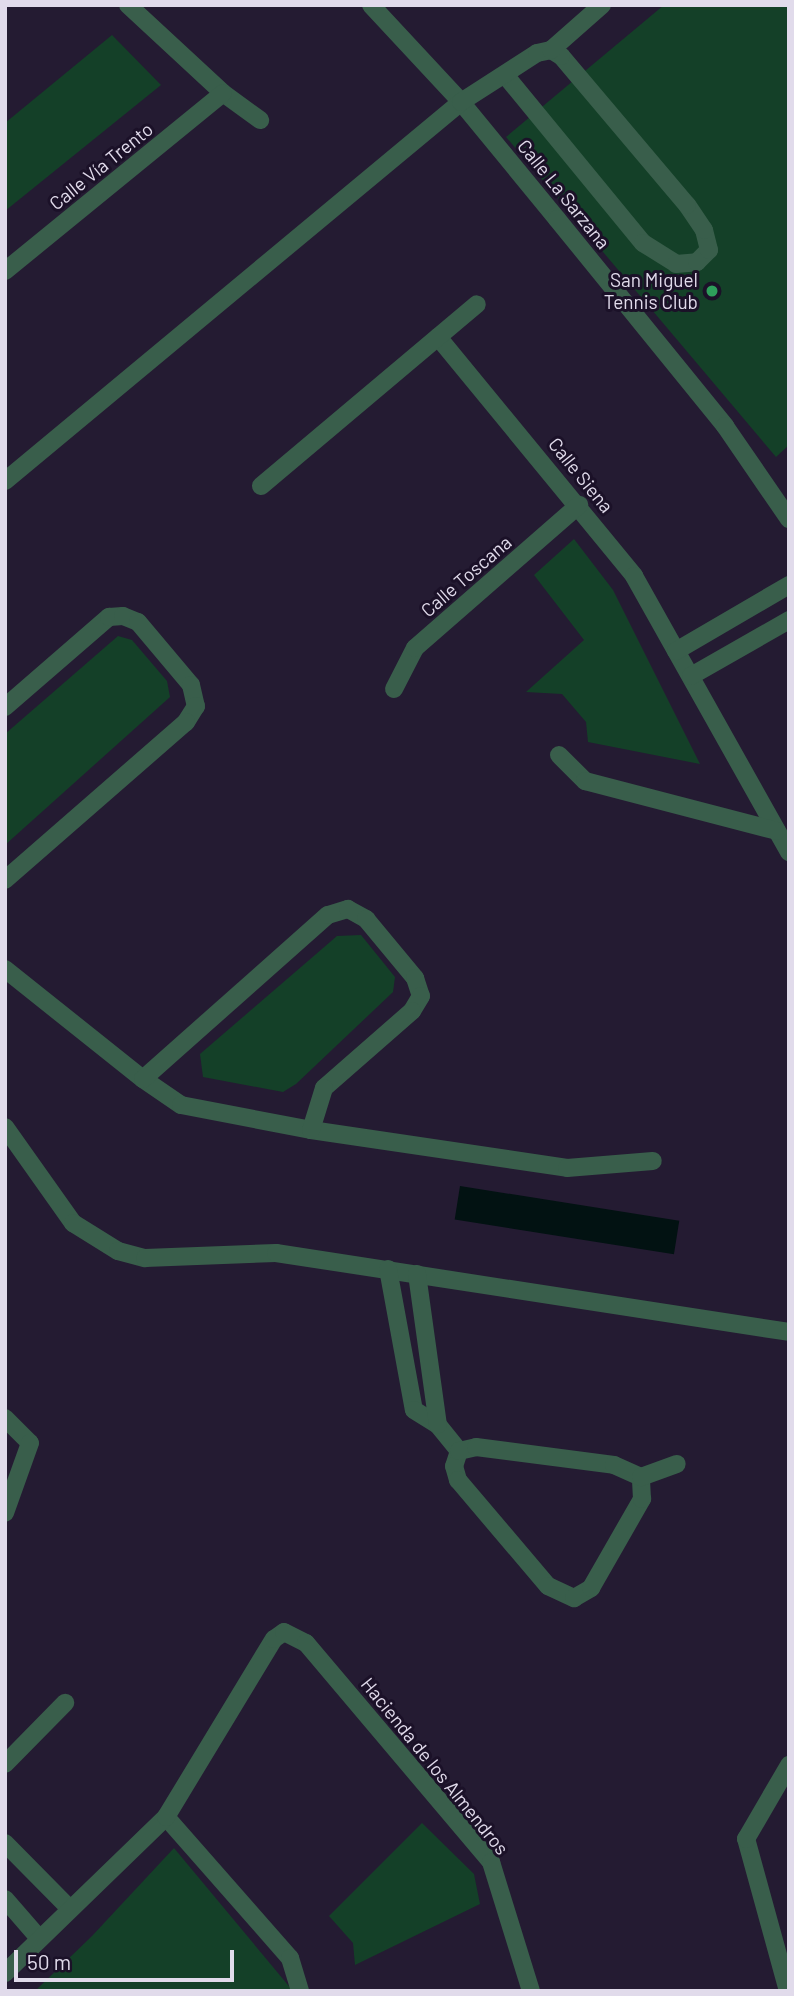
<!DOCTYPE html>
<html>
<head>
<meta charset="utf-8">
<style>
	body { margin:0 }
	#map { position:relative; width:794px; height:1996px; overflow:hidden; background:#241b32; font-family:Barlow,sans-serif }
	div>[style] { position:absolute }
	.green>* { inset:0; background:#144028 }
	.water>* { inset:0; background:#021212; transform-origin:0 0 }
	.minor>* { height:18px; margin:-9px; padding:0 9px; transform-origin:9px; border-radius:9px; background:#395e4b }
	.dots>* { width:19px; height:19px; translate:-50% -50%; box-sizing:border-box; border:4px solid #1b1128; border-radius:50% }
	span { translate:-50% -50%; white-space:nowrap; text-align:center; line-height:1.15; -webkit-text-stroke:6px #1b1128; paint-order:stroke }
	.street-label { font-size:19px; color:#e1dbeb }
	.poi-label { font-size:19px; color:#e1dbeb }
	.right { translate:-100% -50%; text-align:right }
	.frame { position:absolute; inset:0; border:7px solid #e1dbeb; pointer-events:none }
	.scale { position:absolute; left:14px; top:1950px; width:220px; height:32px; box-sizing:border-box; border:4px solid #e1dbeb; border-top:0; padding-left:9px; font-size:21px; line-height:24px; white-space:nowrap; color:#e1dbeb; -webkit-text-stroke:5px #1b1128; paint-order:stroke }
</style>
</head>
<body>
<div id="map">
	<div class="green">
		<div style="clip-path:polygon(664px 5px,789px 5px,789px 445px,776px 457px,506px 137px)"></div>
		<div style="clip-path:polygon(112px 35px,161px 85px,5px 211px,5px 123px)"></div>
		<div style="clip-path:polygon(574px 539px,613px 590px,700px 764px,588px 742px,586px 722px,562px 694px,526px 692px,584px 640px,534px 575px)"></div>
		<div style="clip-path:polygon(118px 636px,132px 640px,167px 681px,170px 697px,5px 845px,5px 734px)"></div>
		<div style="clip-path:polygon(361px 935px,395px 977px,393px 992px,296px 1084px,283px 1092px,203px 1077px,200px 1054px,337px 936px)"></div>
		<div style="clip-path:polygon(422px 1823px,474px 1874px,480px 1904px,355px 1965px,353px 1943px,329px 1916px)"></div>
		<div style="clip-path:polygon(174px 1848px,293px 1991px,35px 1991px,92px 1936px)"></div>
	</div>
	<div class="water">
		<div style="left:460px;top:1186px;width:222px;height:34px;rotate:9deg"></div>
	</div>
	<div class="minor">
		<div style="left:128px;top:5px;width:129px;rotate:42.8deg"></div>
		<div style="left:223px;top:93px;width:46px;rotate:36.1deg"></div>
		<div style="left:371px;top:5px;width:132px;rotate:47.1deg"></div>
		<div style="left:461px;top:102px;width:151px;rotate:50.6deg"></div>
		<div style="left:557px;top:219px;width:267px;rotate:50.9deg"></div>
		<div style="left:725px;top:426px;width:113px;rotate:55.5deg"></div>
		<div style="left:505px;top:75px;width:217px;rotate:50.6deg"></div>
		<div style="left:643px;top:243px;width:39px;rotate:32deg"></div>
		<div style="left:676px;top:264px;width:21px;rotate:-5deg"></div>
		<div style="left:697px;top:262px;width:17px;rotate:-45deg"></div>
		<div style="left:709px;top:250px;width:21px;rotate:-104deg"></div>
		<div style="left:704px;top:230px;width:30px;rotate:-124deg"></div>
		<div style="left:687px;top:205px;width:195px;rotate:-130.2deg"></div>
		<div style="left:561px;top:56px;width:12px;rotate:-149deg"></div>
		<div style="left:5px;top:271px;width:281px;rotate:-39.2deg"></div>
		<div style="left:438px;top:337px;width:309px;rotate:50.6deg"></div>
		<div style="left:634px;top:576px;width:317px;rotate:60.7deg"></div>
		<div style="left:5px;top:481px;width:593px;rotate:-39.73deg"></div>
		<div style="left:461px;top:102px;width:90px;rotate:-32.8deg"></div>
		<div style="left:537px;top:53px;width:14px;rotate:-12deg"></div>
		<div style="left:551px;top:50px;width:68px;rotate:-41.4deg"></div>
		<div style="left:261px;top:486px;width:282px;rotate:-40.1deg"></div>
		<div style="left:676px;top:651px;width:131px;rotate:-30.3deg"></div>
		<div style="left:691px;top:676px;width:113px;rotate:-29.7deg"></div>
		<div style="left:394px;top:689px;width:46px;rotate:-62.9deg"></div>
		<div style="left:415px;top:648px;width:218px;rotate:-41.1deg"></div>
		<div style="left:5px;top:707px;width:138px;rotate:-40.9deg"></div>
		<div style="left:109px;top:617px;width:14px;rotate:-4deg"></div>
		<div style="left:123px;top:616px;width:16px;rotate:22deg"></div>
		<div style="left:138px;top:622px;width:82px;rotate:49.9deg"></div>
		<div style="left:191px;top:685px;width:22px;rotate:77deg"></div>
		<div style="left:196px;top:706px;width:19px;rotate:122deg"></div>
		<div style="left:186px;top:722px;width:240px;rotate:138.9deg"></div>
		<div style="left:559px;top:755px;width:37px;rotate:45deg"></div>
		<div style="left:585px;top:781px;width:198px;rotate:14.6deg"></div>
		<div style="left:5px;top:969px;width:176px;rotate:38.6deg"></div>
		<div style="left:143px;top:1079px;width:46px;rotate:34.4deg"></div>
		<div style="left:181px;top:1105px;width:132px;rotate:10.9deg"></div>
		<div style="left:311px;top:1130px;width:259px;rotate:8.4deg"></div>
		<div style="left:567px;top:1168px;width:86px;rotate:-4.7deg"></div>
		<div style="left:143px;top:1079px;width:247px;rotate:-41.6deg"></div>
		<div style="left:328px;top:915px;width:21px;rotate:-17deg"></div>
		<div style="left:348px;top:909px;width:21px;rotate:29deg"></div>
		<div style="left:366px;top:919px;width:77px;rotate:50.3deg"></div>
		<div style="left:415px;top:978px;width:19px;rotate:72deg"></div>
		<div style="left:421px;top:996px;width:17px;rotate:121deg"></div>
		<div style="left:412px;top:1011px;width:117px;rotate:138.8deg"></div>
		<div style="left:324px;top:1088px;width:44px;rotate:107.2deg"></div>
		<div style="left:5px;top:1127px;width:118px;rotate:54.7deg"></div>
		<div style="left:73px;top:1223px;width:53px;rotate:31.9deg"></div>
		<div style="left:118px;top:1251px;width:28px;rotate:15deg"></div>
		<div style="left:145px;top:1258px;width:131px;rotate:-2.2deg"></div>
		<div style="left:276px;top:1253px;width:519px;rotate:8.75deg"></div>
		<div style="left:388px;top:1269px;width:143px;rotate:79.6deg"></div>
		<div style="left:414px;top:1410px;width:28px;rotate:32deg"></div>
		<div style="left:438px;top:1425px;width:33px;rotate:51deg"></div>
		<div style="left:417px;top:1274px;width:152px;rotate:82.1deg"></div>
		<div style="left:5px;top:1418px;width:35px;rotate:45deg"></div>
		<div style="left:30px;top:1443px;width:74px;rotate:109.7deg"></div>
		<div style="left:459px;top:1451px;width:16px;rotate:108deg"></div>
		<div style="left:454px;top:1466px;width:15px;rotate:74deg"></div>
		<div style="left:458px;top:1480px;width:139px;rotate:49.7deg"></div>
		<div style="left:548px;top:1586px;width:29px;rotate:25deg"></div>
		<div style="left:574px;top:1598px;width:20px;rotate:-30deg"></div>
		<div style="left:591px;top:1588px;width:103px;rotate:-60.2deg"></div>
		<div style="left:642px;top:1499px;width:22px;rotate:-93deg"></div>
		<div style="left:459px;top:1451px;width:17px;rotate:-13deg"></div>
		<div style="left:476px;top:1447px;width:139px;rotate:7.4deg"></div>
		<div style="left:614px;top:1465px;width:30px;rotate:24deg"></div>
		<div style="left:641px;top:1477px;width:38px;rotate:-20deg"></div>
		<div style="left:5px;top:1764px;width:86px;rotate:-45.5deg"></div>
		<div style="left:166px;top:1817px;width:188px;rotate:48.7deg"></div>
		<div style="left:290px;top:1958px;width:34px;rotate:73deg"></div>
		<div style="left:5px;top:1843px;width:91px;rotate:45.4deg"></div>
		<div style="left:5px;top:1899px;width:50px;rotate:49deg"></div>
		<div style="left:5px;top:1973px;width:224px;rotate:-44.1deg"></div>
		<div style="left:166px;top:1817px;width:208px;rotate:-58.8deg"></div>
		<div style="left:274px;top:1639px;width:12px;rotate:-35deg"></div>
		<div style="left:284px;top:1632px;width:25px;rotate:27deg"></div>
		<div style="left:306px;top:1643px;width:287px;rotate:49.8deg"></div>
		<div style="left:491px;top:1862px;width:135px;rotate:72.8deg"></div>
		<div style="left:788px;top:1991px;width:158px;rotate:-105.4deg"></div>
		<div style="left:746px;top:1839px;width:86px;rotate:-59.8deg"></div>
	</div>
	<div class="dots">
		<div style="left:712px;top:291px;background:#2e9e5b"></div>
	</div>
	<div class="street-label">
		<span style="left:101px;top:166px;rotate:-39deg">Calle Vía Trento</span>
		<span style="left:564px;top:194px;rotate:51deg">Calle La Sarzana</span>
		<span style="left:581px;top:475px;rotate:51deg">Calle Siena</span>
		<span style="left:466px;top:576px;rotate:-41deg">Calle Toscana</span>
		<span style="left:435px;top:1766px;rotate:51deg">Hacienda de los Almendros</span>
	</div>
	<div class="poi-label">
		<span class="right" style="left:698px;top:291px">San Miguel<br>Tennis Club</span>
	</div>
	<div class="frame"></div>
	<div class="scale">50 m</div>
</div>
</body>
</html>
